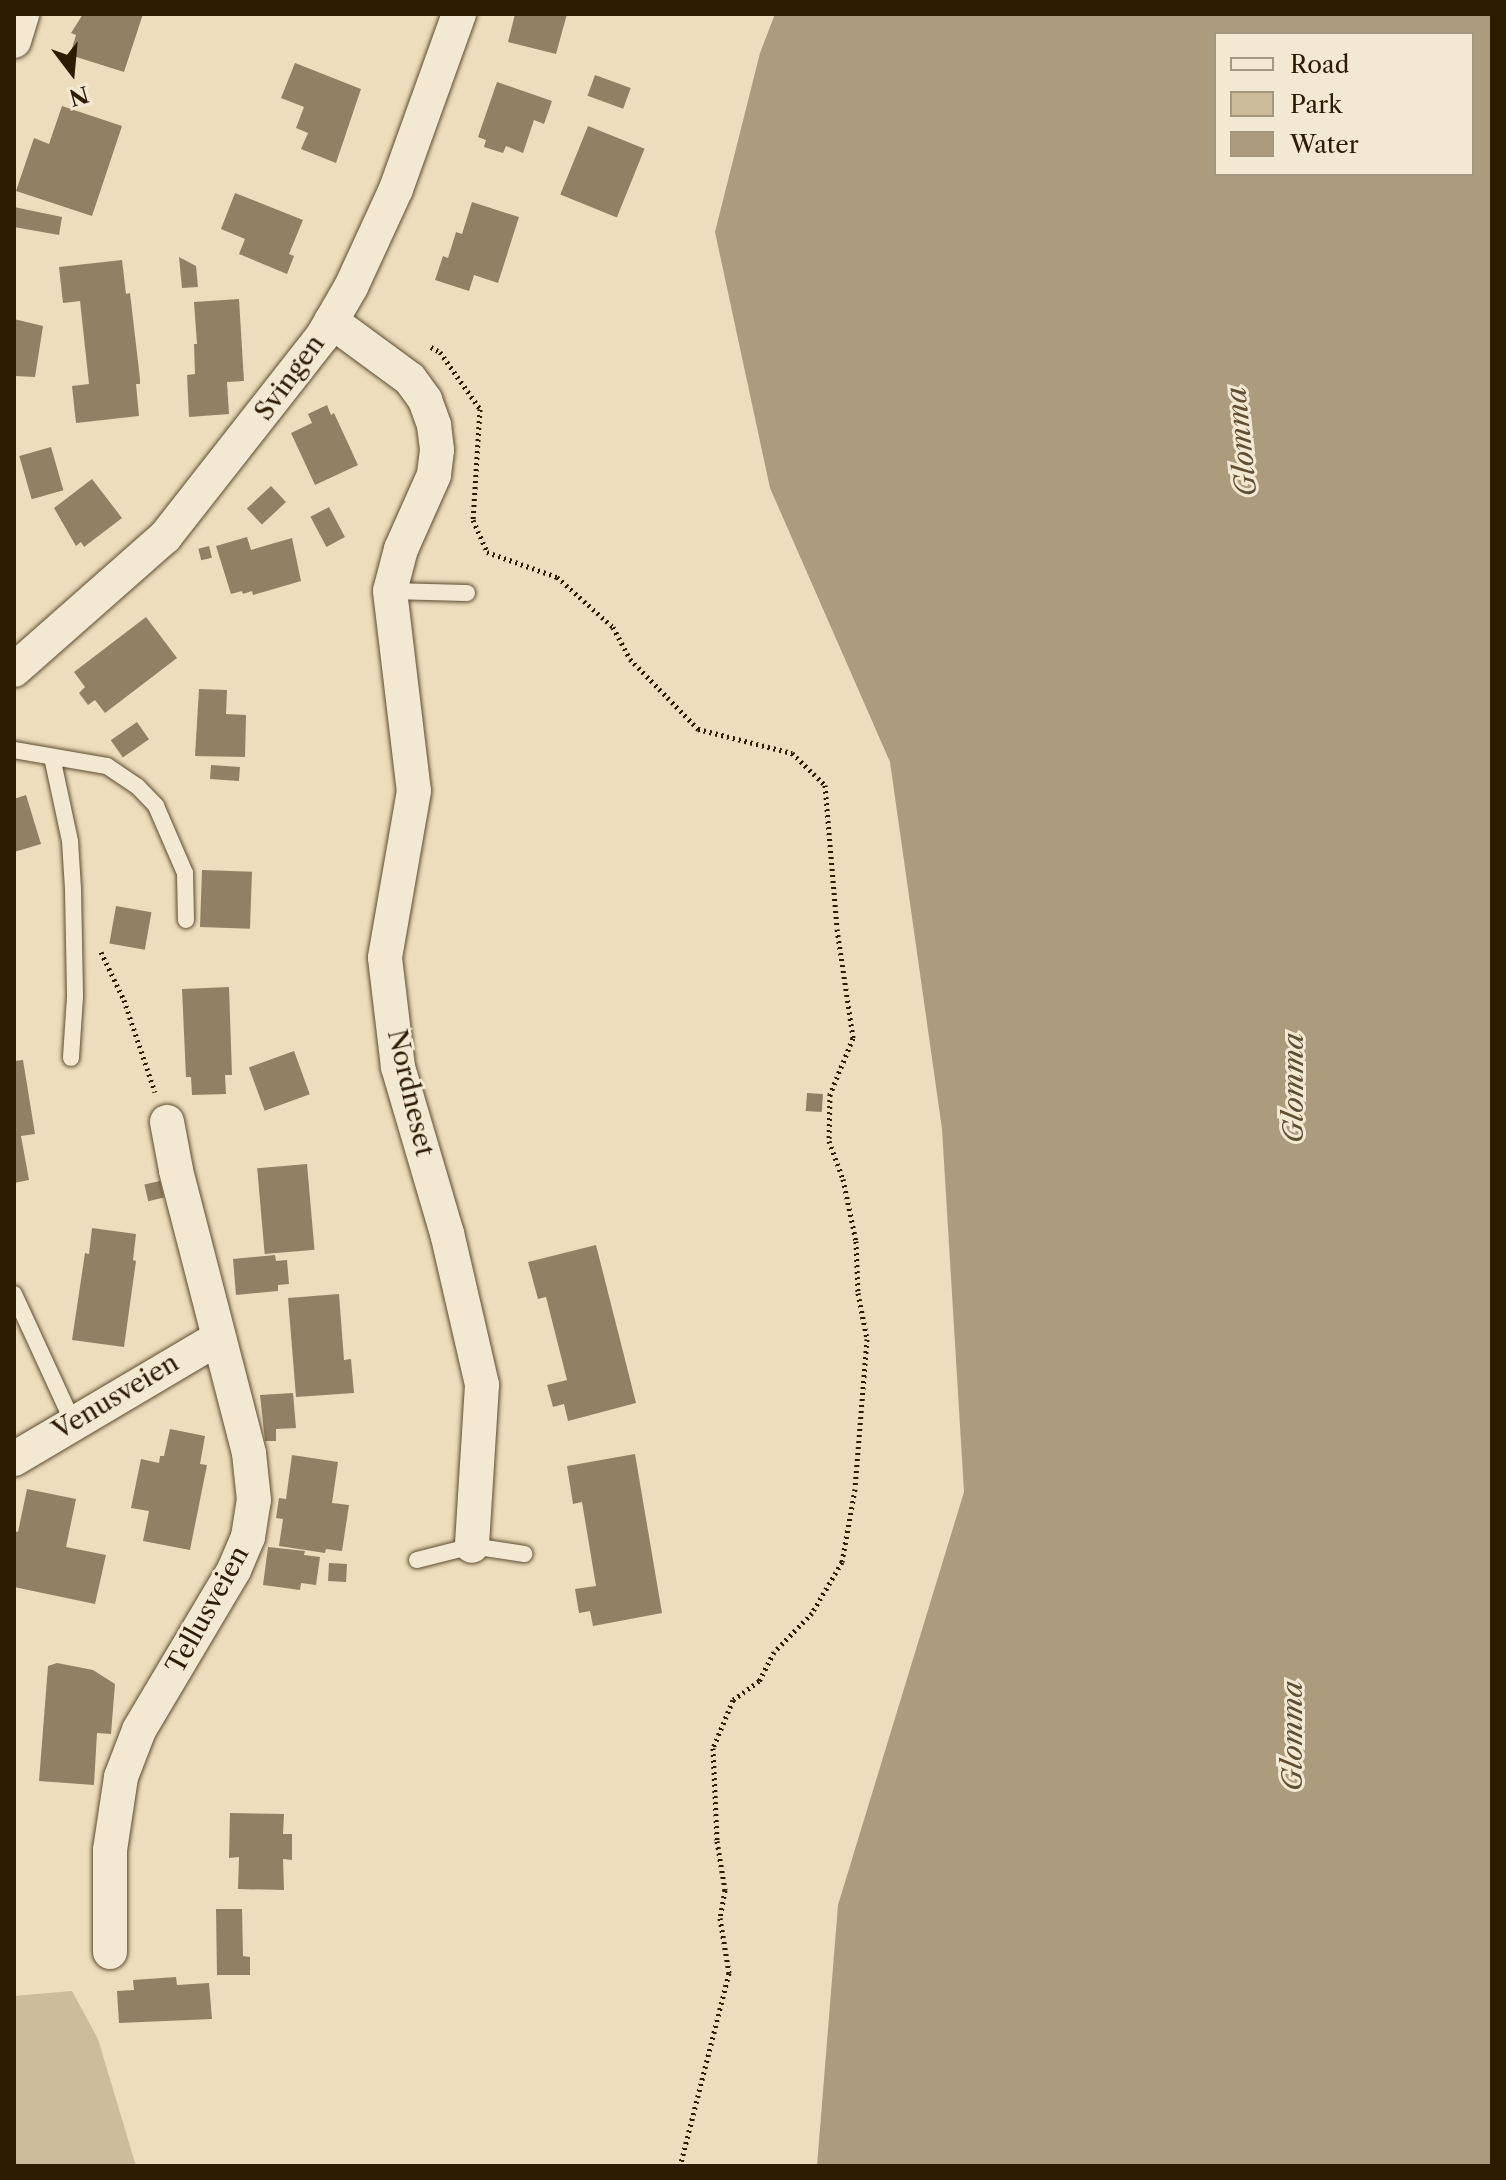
<!DOCTYPE html>
<html>
<head>
<meta charset="utf-8">
<style>
	body { margin:0 }
	#map { position:relative; width:1506px; height:2180px; overflow:hidden; background:#edddbc; font-family:"Libre Caslon Text",serif }
	div>[style] { position:absolute }
	.green>* { inset:0; background:#ccbc9c }
	.water>* { inset:0; background:#ac9b7d }
	.building>* { inset:0; background:#918063; transform-origin:0 0 }
	.path>* { height:5px; margin-top:-2.5px; transform-origin:0; background:repeating-linear-gradient(90deg,#2d1b02 0 2px,transparent 0 6px) }
	.roads { filter:drop-shadow(0 0 2px #5d4c30) drop-shadow(0 0 2px #5d4c30) }
	.lane>* { height:16px; margin:-8px; padding:0 8px; transform-origin:8px; border-radius:8px; background:#f3e9d3 }
	.street>* { height:34px; margin:-17px; padding:0 17px; transform-origin:17px; border-radius:17px; background:#f3e9d3 }
	span { translate:-50% -50%; white-space:nowrap; text-align:center; line-height:1.15; -webkit-text-stroke:6px #f3e9d3; paint-order:stroke }
	.street-label { font-size:26px; color:#2d1b02 }
	.water-label { font-size:28px; color:#604e33; font-style:italic }
	.frame { position:absolute; inset:0; border:16px solid #2d1b02; pointer-events:none }
	.legend { position:absolute; left:1214px; top:32px; width:260px; height:144px; box-sizing:border-box; background:#f3e9d3; border:2px solid #a4977f; margin:0; padding:10px 14px; list-style:none; font-size:24px; color:#2d1b02 }
	.legend li { display:flex; align-items:center; gap:16px; height:40px }
	.legend b { width:40px; border:2px solid #a4977f }
	.north { position:absolute; left:32px; top:32px; width:80px; height:80px; -webkit-text-stroke:6px #f3e9d3; paint-order:stroke; rotate:164deg; font-size:22px; font-weight:700; line-height:32px; text-align:center; color:#2d1b02 }
	.north::after { content:''; display:block; margin:auto; width:28px; height:36px; background:#2d1b02; clip-path:polygon(50% 0,100% 100%,50% 72%,0 100%) }
</style>
</head>
<body>
<div id="map">
	<div class="green">
		<div style="clip-path:polygon(72px 1991px,98px 2039px,136px 2166px,14px 2166px,14px 1996px)"></div>
	</div>
	<div class="water">
		<div style="clip-path:polygon(evenodd,775px 14px,1492px 14px,1492px 2166px,817px 2166px,838px 1905px,964px 1492px,942px 1129px,890px 762px,770px 488px,715px 232px,760px 53px,775px 14px,1216px 34px,1472px 34px,1472px 174px,1216px 174px,1216px 34px)"></div>
	</div>
	<div class="building">
		<div style="clip-path:polygon(83px 14px,143px 14px,124px 72px,70px 55px,76px 35px,71px 33px)"></div>
		<div style="clip-path:polygon(515px 14px,567px 14px,556px 54px,508px 42px)"></div>
		<div style="clip-path:polygon(295px 63px,361px 89px,336px 163px,301px 149px,308px 133px,296px 128px,304px 107px,281px 98px)"></div>
		<div style="left:595px;top:75px;width:38px;height:22px;rotate:20deg"></div>
		<div style="clip-path:polygon(497px 82px,552px 101px,544px 124px,534px 120px,523px 153px,506px 146px,503px 153px,484px 147px,486px 140px,478px 137px)"></div>
		<div style="clip-path:polygon(62px 106px,122px 126px,92px 216px,16px 191px,34px 138px,49px 144px)"></div>
		<div style="left:588px;top:126px;width:61px;height:74px;rotate:22deg"></div>
		<div style="clip-path:polygon(235px 193px,303px 220px,289px 254px,294px 256px,287px 274px,239px 254px,245px 239px,221px 229px)"></div>
		<div style="clip-path:polygon(472px 202px,519px 217px,498px 283px,474px 275px,469px 291px,435px 280px,443px 256px,448px 258px,456px 232px,462px 234px)"></div>
		<div style="clip-path:polygon(14px 207px,62px 217px,59px 235px,14px 227px)"></div>
		<div style="clip-path:polygon(179px 257px,196px 266px,198px 287px,182px 288px)"></div>
		<div style="clip-path:polygon(122px 260px,126px 294px,130px 293px,140px 379px,140px 384px,136px 384px,139px 416px,76px 423px,72px 386px,89px 384px,80px 301px,63px 303px,59px 267px)"></div>
		<div style="clip-path:polygon(239px 299px,244px 381px,227px 382px,229px 414px,189px 417px,187px 375px,195px 374px,194px 344px,197px 344px,194px 302px)"></div>
		<div style="clip-path:polygon(14px 319px,43px 326px,35px 377px,14px 376px)"></div>
		<div style="clip-path:polygon(327px 405px,331px 415px,334px 413px,358px 465px,315px 485px,291px 433px,312px 423px,308px 414px)"></div>
		<div style="left:51px;top:447px;width:45px;height:33px;rotate:74deg"></div>
		<div style="clip-path:polygon(92px 479px,122px 518px,84px 547px,81px 542px,76px 546px,54px 508px)"></div>
		<div style="left:271px;top:486px;width:22px;height:33px;rotate:47deg"></div>
		<div style="left:329px;top:507px;width:34px;height:21px;rotate:62deg"></div>
		<div style="clip-path:polygon(247px 537px,251px 550px,292px 538px,301px 581px,253px 595px,252px 591px,243px 594px,242px 591px,231px 594px,216px 546px)"></div>
		<div style="left:209px;top:546px;width:12px;height:11px;rotate:76deg"></div>
		<div style="clip-path:polygon(146px 617px,177px 658px,105px 713px,95px 700px,88px 705px,79px 693px,85px 687px,74px 672px)"></div>
		<div style="clip-path:polygon(199px 689px,227px 690px,226px 714px,246px 715px,245px 757px,195px 756px)"></div>
		<div style="left:137px;top:722px;width:21px;height:32px;rotate:55deg"></div>
		<div style="left:211px;top:765px;width:29px;height:14px;rotate:4deg"></div>
		<div style="clip-path:polygon(26px 795px,41px 844px,14px 852px,14px 799px)"></div>
		<div style="left:202px;top:870px;width:50px;height:57px;rotate:2deg"></div>
		<div style="left:116px;top:906px;width:36px;height:38px;rotate:10deg"></div>
		<div style="clip-path:polygon(229px 987px,232px 1075px,225px 1075px,226px 1094px,192px 1095px,191px 1077px,186px 1077px,182px 989px)"></div>
		<div style="left:294px;top:1051px;width:46px;height:48px;rotate:70deg"></div>
		<div style="clip-path:polygon(23px 1060px,35px 1134px,21px 1136px,29px 1180px,14px 1183px,14px 1061px)"></div>
		<div style="left:807px;top:1093px;width:16px;height:18px;rotate:4deg"></div>
		<div style="left:307px;top:1164px;width:86px;height:50px;rotate:85deg"></div>
		<div style="left:160px;top:1181px;width:17px;height:16px;rotate:77deg"></div>
		<div style="clip-path:polygon(92px 1228px,136px 1234px,133px 1260px,136px 1261px,124px 1347px,72px 1340px,85px 1253px,89px 1254px)"></div>
		<div style="clip-path:polygon(596px 1245px,636px 1403px,568px 1421px,564px 1404px,553px 1407px,547px 1385px,567px 1380px,546px 1297px,538px 1299px,528px 1262px)"></div>
		<div style="clip-path:polygon(275px 1255px,276px 1261px,287px 1260px,289px 1284px,278px 1285px,278px 1291px,236px 1295px,233px 1259px)"></div>
		<div style="clip-path:polygon(339px 1294px,344px 1360px,351px 1359px,354px 1393px,296px 1397px,288px 1298px)"></div>
		<div style="clip-path:polygon(293px 1393px,296px 1428px,276px 1429px,276px 1441px,265px 1441px,260px 1395px)"></div>
		<div style="clip-path:polygon(170px 1429px,205px 1436px,200px 1464px,207px 1465px,190px 1550px,143px 1541px,149px 1511px,131px 1508px,141px 1459px,159px 1463px,160px 1456px,164px 1456px)"></div>
		<div style="clip-path:polygon(635px 1454px,662px 1613px,593px 1626px,590px 1611px,579px 1613px,575px 1589px,596px 1586px,582px 1502px,573px 1504px,567px 1466px)"></div>
		<div style="clip-path:polygon(292px 1455px,338px 1462px,332px 1503px,349px 1505px,342px 1551px,326px 1549px,325px 1553px,279px 1546px,283px 1519px,276px 1518px,279px 1498px,286px 1499px)"></div>
		<div style="clip-path:polygon(27px 1489px,76px 1499px,66px 1547px,106px 1555px,95px 1604px,14px 1587px,14px 1531px,18px 1532px)"></div>
		<div style="clip-path:polygon(268px 1547px,305px 1551px,304px 1555px,320px 1557px,316px 1585px,301px 1583px,300px 1590px,263px 1585px)"></div>
		<div style="left:329px;top:1563px;width:18px;height:18px;rotate:3deg"></div>
		<div style="clip-path:polygon(57px 1663px,93px 1670px,115px 1684px,111px 1734px,97px 1733px,94px 1785px,39px 1781px,48px 1666px)"></div>
		<div style="clip-path:polygon(230px 1813px,284px 1814px,283px 1834px,292px 1834px,292px 1860px,283px 1859px,284px 1890px,238px 1889px,239px 1857px,229px 1858px)"></div>
		<div style="clip-path:polygon(216px 1909px,242px 1909px,243px 1956px,250px 1957px,250px 1975px,217px 1975px)"></div>
		<div style="clip-path:polygon(176px 1977px,177px 1985px,209px 1983px,212px 2019px,119px 2023px,117px 1991px,134px 1990px,133px 1980px)"></div>
	</div>
	<div class="path">
		<div style="left:431px;top:347px;width:10px;rotate:29deg"></div>
		<div style="left:440px;top:352px;width:70px;rotate:54.9deg"></div>
		<div style="left:480px;top:409px;width:111px;rotate:93.6deg"></div>
		<div style="left:473px;top:520px;width:35px;rotate:66deg"></div>
		<div style="left:487px;top:552px;width:74px;rotate:19.7deg"></div>
		<div style="left:557px;top:577px;width:75px;rotate:41.8deg"></div>
		<div style="left:613px;top:627px;width:36px;rotate:62deg"></div>
		<div style="left:630px;top:659px;width:98px;rotate:45.8deg"></div>
		<div style="left:698px;top:729px;width:97px;rotate:14.3deg"></div>
		<div style="left:792px;top:753px;width:46px;rotate:44.1deg"></div>
		<div style="left:825px;top:785px;width:144px;rotate:85.2deg"></div>
		<div style="left:837px;top:929px;width:110px;rotate:81.6deg"></div>
		<div style="left:853px;top:1038px;width:61px;rotate:112.3deg"></div>
		<div style="left:830px;top:1094px;width:47px;rotate:91.2deg"></div>
		<div style="left:829px;top:1141px;width:40px;rotate:69.8deg"></div>
		<div style="left:843px;top:1179px;width:63px;rotate:78.2deg"></div>
		<div style="left:856px;top:1241px;width:52px;rotate:87.8deg"></div>
		<div style="left:858px;top:1293px;width:47px;rotate:78.9deg"></div>
		<div style="left:867px;top:1339px;width:150px;rotate:94.6deg"></div>
		<div style="left:855px;top:1489px;width:74px;rotate:100.1deg"></div>
		<div style="left:842px;top:1562px;width:59px;rotate:120.5deg"></div>
		<div style="left:812px;top:1613px;width:54px;rotate:134.3deg"></div>
		<div style="left:774px;top:1652px;width:33px;rotate:117deg"></div>
		<div style="left:759px;top:1681px;width:32px;rotate:144deg"></div>
		<div style="left:733px;top:1700px;width:52px;rotate:112.6deg"></div>
		<div style="left:713px;top:1748px;width:93px;rotate:87.5deg"></div>
		<div style="left:717px;top:1841px;width:50px;rotate:80.7deg"></div>
		<div style="left:725px;top:1890px;width:28px;rotate:100deg"></div>
		<div style="left:720px;top:1918px;width:56px;rotate:80.7deg"></div>
		<div style="left:729px;top:1973px;width:199px;rotate:104.2deg"></div>
		<div style="left:101px;top:952px;width:53px;rotate:64.4deg"></div>
		<div style="left:124px;top:1000px;width:97px;rotate:71.4deg"></div>
	</div>
	<div class="roads">
		<div class="lane">
			<div style="left:390px;top:591px;width:77px;rotate:1.5deg"></div>
			<div style="left:14px;top:750px;width:94px;rotate:9.8deg"></div>
			<div style="left:107px;top:766px;width:36px;rotate:34deg"></div>
			<div style="left:137px;top:786px;width:28px;rotate:46deg"></div>
			<div style="left:156px;top:806px;width:73px;rotate:66.6deg"></div>
			<div style="left:185px;top:873px;width:47px;rotate:88.8deg"></div>
			<div style="left:52px;top:757px;width:86px;rotate:77.9deg"></div>
			<div style="left:70px;top:841px;width:48px;rotate:86.4deg"></div>
			<div style="left:73px;top:889px;width:108px;rotate:88.9deg"></div>
			<div style="left:75px;top:997px;width:61px;rotate:93.8deg"></div>
			<div style="left:14px;top:1294px;width:141px;rotate:65.3deg"></div>
			<div style="left:417px;top:1560px;width:57px;rotate:-14.3deg"></div>
			<div style="left:472px;top:1546px;width:53px;rotate:8.7deg"></div>
		</div>
		<div class="street">
			<div style="left:14px;top:41px;width:28px;rotate:-73deg"></div>
			<div style="left:331px;top:321px;width:98px;rotate:36.3deg"></div>
			<div style="left:410px;top:379px;width:26px;rotate:54deg"></div>
			<div style="left:425px;top:400px;width:27px;rotate:70deg"></div>
			<div style="left:434px;top:425px;width:25px;rotate:83deg"></div>
			<div style="left:437px;top:450px;width:25px;rotate:97deg"></div>
			<div style="left:434px;top:475px;width:81px;rotate:114deg"></div>
			<div style="left:401px;top:549px;width:43px;rotate:104.7deg"></div>
			<div style="left:390px;top:591px;width:201px;rotate:83.2deg"></div>
			<div style="left:414px;top:791px;width:169px;rotate:99.9deg"></div>
			<div style="left:385px;top:958px;width:110px;rotate:83.2deg"></div>
			<div style="left:398px;top:1067px;width:173px;rotate:73.6deg"></div>
			<div style="left:447px;top:1233px;width:156px;rotate:77deg"></div>
			<div style="left:482px;top:1385px;width:161px;rotate:93.6deg"></div>
			<div style="left:14px;top:670px;width:201px;rotate:-41.4deg"></div>
			<div style="left:165px;top:537px;width:254px;rotate:-51.9deg"></div>
			<div style="left:322px;top:337px;width:58px;rotate:-59.9deg"></div>
			<div style="left:351px;top:287px;width:108px;rotate:-65.3deg"></div>
			<div style="left:396px;top:189px;width:186px;rotate:-70.2deg"></div>
			<div style="left:14px;top:1459px;width:238px;rotate:-30.6deg"></div>
			<div style="left:110px;top:1952px;width:102px;rotate:-90deg"></div>
			<div style="left:110px;top:1850px;width:74px;rotate:-81.4deg"></div>
			<div style="left:121px;top:1777px;width:50px;rotate:-69deg"></div>
			<div style="left:139px;top:1730px;width:186px;rotate:-59.3deg"></div>
			<div style="left:234px;top:1570px;width:36px;rotate:-67deg"></div>
			<div style="left:248px;top:1537px;width:37px;rotate:-81deg"></div>
			<div style="left:254px;top:1500px;width:47px;rotate:-96.1deg"></div>
			<div style="left:249px;top:1453px;width:292px;rotate:-104.5deg"></div>
			<div style="left:176px;top:1170px;width:49px;rotate:-100.6deg"></div>
		</div>
	</div>
	<div class="street-label">
		<span style="left:290px;top:378px;rotate:-54deg">Svingen</span>
		<span style="left:410px;top:1093px;rotate:77deg">Nordneset</span>
		<span style="left:116px;top:1397px;rotate:-31deg">Venusveien</span>
		<span style="left:208px;top:1610px;rotate:-61deg">Tellusveien</span>
	</div>
	<div class="water-label">
		<span style="left:1241px;top:442px;rotate:-96deg">Glomma</span>
		<span style="left:1293px;top:1088px;rotate:-90deg">Glomma</span>
		<span style="left:1292px;top:1736px;rotate:-90deg">Glomma</span>
	</div>
	<div class="frame"></div>
	<ul class="legend">
	<li><b style="height:10px;background:#f3e9d3"></b>Road</li>
	<li><b style="height:22px;background:#ccbc9c"></b>Park</li>
	<li><b style="height:22px;background:#ac9b7d"></b>Water</li>
	</ul>
	<div class="north">N</div>
</div>
</body>
</html>
